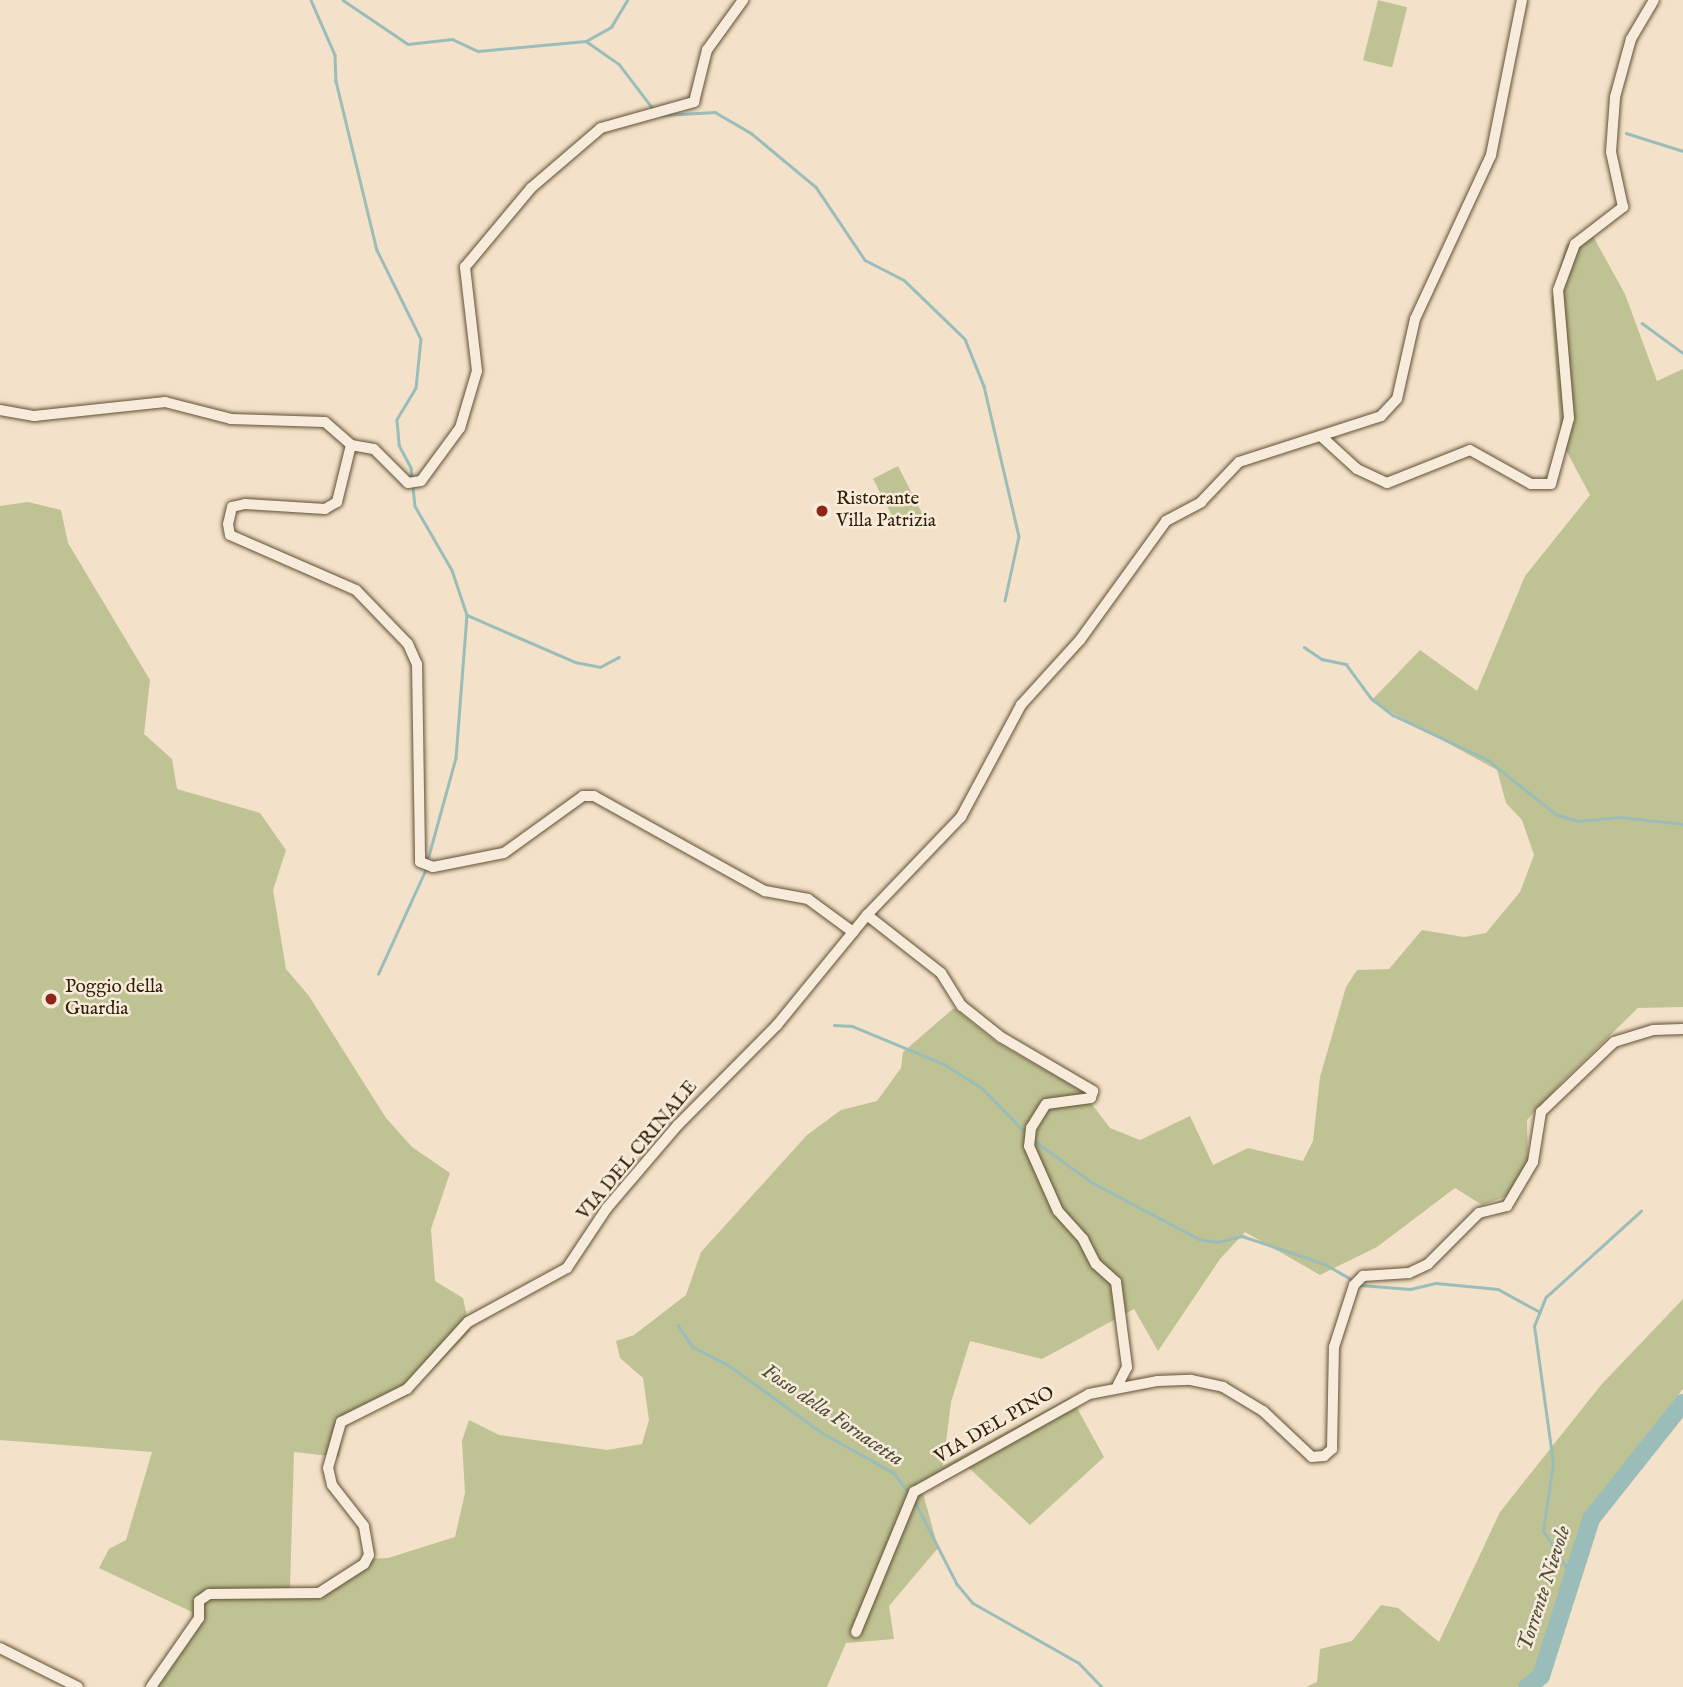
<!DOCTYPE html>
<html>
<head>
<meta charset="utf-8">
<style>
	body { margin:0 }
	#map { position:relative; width:1683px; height:1687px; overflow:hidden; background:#f3e2c9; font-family:"IM FELL English",serif }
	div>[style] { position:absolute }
	.green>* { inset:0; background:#bfc293; transform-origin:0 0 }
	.stream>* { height:2.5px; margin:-1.25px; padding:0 1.25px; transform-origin:1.25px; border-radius:1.25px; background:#9bbdb9 }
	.river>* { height:18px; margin:-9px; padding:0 9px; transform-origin:9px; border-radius:9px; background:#9bbdb9 }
	.roads { filter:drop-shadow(0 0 2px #625034) drop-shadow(0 0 2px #625034) }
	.street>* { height:10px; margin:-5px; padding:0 5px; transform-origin:5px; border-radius:5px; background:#f7ecdc }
	.dots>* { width:19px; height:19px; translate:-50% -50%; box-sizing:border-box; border:4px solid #f7ecdc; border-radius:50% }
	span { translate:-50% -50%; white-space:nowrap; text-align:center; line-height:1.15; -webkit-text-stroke:5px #f7ecdc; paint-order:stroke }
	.poi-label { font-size:19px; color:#321f02 }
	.left { translate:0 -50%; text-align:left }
	.street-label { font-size:19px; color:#321f02 }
	.water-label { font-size:21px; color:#524e39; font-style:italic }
</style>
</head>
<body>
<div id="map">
	<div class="green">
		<div style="left:1378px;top:0;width:30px;height:62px;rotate:14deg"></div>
		<div style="clip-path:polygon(1589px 229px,1625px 294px,1657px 381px,1683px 369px,1683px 1007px,1638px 1008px,1564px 1080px,1527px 1120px,1528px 1161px,1507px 1196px,1482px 1205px,1455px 1188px,1377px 1247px,1320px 1275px,1245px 1232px,1220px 1259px,1158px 1351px,1134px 1309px,1042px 1359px,970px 1341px,951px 1402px,943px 1466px,1071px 1397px,1104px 1457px,1030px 1525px,969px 1468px,923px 1493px,938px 1548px,889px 1606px,894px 1639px,846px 1643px,827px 1687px,158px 1687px,198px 1629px,192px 1612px,99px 1568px,109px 1549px,126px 1540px,152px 1452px,0 1440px,0 506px,28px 502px,61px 510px,68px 543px,150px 680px,144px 734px,172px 759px,177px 789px,260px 813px,286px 850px,273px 890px,286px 969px,309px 996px,386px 1118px,412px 1147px,450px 1173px,431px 1229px,435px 1281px,463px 1298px,470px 1331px,408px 1395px,344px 1424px,339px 1457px,294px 1452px,290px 1588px,317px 1590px,362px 1559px,388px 1558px,455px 1537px,465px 1493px,462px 1441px,469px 1420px,499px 1435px,607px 1450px,642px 1444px,649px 1420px,643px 1378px,620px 1358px,616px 1341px,634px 1335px,686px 1295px,701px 1252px,807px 1135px,841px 1110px,877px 1101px,901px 1068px,903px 1052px,954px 1008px,996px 1042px,1082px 1091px,1110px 1128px,1140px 1140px,1190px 1116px,1213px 1165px,1248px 1148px,1303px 1161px,1313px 1141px,1320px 1077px,1346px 987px,1357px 970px,1389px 969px,1422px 930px,1464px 937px,1486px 933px,1520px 892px,1534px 855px,1522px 820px,1506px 803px,1497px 770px,1371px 701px,1420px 650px,1477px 691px,1525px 576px,1590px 495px,1561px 441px,1551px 300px,1566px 245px)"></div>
		<div style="left:898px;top:466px;width:54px;height:28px;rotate:63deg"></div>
		<div style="clip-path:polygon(1683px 1299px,1683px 1389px,1590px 1508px,1538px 1668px,1517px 1687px,1306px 1687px,1317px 1682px,1320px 1649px,1352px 1641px,1381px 1605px,1398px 1608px,1439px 1642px,1500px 1512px,1601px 1385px)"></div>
	</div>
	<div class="stream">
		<div style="left:311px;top:0;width:60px;rotate:66.4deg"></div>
		<div style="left:335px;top:55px;width:26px;rotate:88deg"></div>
		<div style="left:336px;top:81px;width:174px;rotate:76.4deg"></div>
		<div style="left:377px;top:250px;width:99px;rotate:63.7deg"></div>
		<div style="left:421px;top:339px;width:49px;rotate:95.8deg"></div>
		<div style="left:416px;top:388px;width:37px;rotate:121deg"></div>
		<div style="left:397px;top:420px;width:25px;rotate:85deg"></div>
		<div style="left:399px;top:445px;width:26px;rotate:62deg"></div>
		<div style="left:411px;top:468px;width:38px;rotate:84deg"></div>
		<div style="left:415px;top:506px;width:74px;rotate:60deg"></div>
		<div style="left:452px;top:570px;width:47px;rotate:71.6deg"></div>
		<div style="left:467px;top:615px;width:143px;rotate:94.4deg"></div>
		<div style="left:456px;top:758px;width:102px;rotate:105.4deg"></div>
		<div style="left:343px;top:0;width:78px;rotate:34.1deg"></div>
		<div style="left:408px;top:44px;width:44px;rotate:-6.5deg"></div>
		<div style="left:452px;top:39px;width:29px;rotate:25deg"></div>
		<div style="left:478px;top:51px;width:108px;rotate:-5.3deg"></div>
		<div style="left:586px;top:41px;width:29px;rotate:-29deg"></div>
		<div style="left:611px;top:27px;width:31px;rotate:-59deg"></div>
		<div style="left:586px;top:41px;width:40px;rotate:34.9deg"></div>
		<div style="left:619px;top:64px;width:58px;rotate:52.7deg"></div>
		<div style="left:662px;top:115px;width:53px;rotate:-3.2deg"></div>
		<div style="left:715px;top:112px;width:42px;rotate:30.3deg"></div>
		<div style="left:751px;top:133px;width:85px;rotate:39.7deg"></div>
		<div style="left:816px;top:187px;width:88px;rotate:56.1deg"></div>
		<div style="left:865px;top:260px;width:44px;rotate:27.1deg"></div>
		<div style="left:904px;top:280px;width:85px;rotate:44deg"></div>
		<div style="left:965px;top:339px;width:51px;rotate:68deg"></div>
		<div style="left:984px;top:386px;width:154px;rotate:76.9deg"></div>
		<div style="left:1019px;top:536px;width:66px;rotate:102.2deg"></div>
		<div style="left:1626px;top:133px;width:60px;rotate:17.5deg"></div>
		<div style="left:1642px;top:323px;width:51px;rotate:36.2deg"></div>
		<div style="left:467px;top:615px;width:118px;rotate:23.5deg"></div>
		<div style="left:575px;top:662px;width:25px;rotate:11deg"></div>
		<div style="left:600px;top:667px;width:21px;rotate:-28deg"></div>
		<div style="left:1304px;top:647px;width:22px;rotate:34deg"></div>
		<div style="left:1322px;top:659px;width:25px;rotate:12deg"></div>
		<div style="left:1346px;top:664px;width:42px;rotate:53.7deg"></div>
		<div style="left:1371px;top:698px;width:28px;rotate:38deg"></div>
		<div style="left:1393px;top:715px;width:105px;rotate:25.3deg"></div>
		<div style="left:1488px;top:760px;width:87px;rotate:38.5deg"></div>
		<div style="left:1556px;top:814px;width:22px;rotate:18deg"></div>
		<div style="left:1577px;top:821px;width:44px;rotate:-5.2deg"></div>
		<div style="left:1621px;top:817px;width:62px;rotate:6.4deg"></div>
		<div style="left:378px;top:974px;width:113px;rotate:-65.5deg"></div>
		<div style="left:834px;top:1025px;width:18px;rotate:3deg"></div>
		<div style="left:852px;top:1026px;width:100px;rotate:22.4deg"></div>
		<div style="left:944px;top:1064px;width:45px;rotate:32.3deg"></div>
		<div style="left:982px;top:1088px;width:66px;rotate:45.6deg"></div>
		<div style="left:1032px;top:1139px;width:75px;rotate:35.8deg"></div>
		<div style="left:1093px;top:1183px;width:120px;rotate:27.8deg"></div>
		<div style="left:1199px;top:1239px;width:19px;rotate:9deg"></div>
		<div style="left:1218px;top:1242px;width:25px;rotate:-14deg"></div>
		<div style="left:1242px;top:1236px;width:88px;rotate:18.6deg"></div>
		<div style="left:1325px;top:1264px;width:34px;rotate:30deg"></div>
		<div style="left:1360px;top:1285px;width:50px;rotate:4.6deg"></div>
		<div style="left:1410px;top:1289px;width:27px;rotate:-13deg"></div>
		<div style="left:1436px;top:1283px;width:62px;rotate:5.5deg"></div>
		<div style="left:1498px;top:1289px;width:48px;rotate:28.7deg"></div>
		<div style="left:678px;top:1325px;width:27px;rotate:56deg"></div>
		<div style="left:693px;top:1347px;width:38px;rotate:27deg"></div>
		<div style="left:727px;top:1364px;width:116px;rotate:35.9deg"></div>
		<div style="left:821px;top:1432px;width:84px;rotate:29.3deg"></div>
		<div style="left:894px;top:1473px;width:25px;rotate:53deg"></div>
		<div style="left:913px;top:1498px;width:97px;rotate:62.9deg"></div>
		<div style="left:957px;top:1584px;width:25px;rotate:50deg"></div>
		<div style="left:973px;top:1603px;width:122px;rotate:29.5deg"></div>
		<div style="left:1079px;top:1663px;width:33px;rotate:46deg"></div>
		<div style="left:1573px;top:1578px;width:56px;rotate:-122.6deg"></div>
		<div style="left:1543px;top:1531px;width:69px;rotate:-81.6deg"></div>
		<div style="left:1553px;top:1463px;width:138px;rotate:-97.9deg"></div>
		<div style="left:1534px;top:1326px;width:31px;rotate:-68deg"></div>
		<div style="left:1546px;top:1297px;width:128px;rotate:-42.2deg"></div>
	</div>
	<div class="river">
		<div style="left:1527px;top:1687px;width:18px;rotate:-38deg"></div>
		<div style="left:1541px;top:1676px;width:165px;rotate:-72.3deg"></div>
		<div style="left:1591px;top:1519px;width:148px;rotate:-51.6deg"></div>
	</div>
	<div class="roads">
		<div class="street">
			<div style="left:0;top:410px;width:35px;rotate:10deg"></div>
			<div style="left:34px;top:416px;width:132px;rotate:-6.1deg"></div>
			<div style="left:165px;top:402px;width:68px;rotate:14.4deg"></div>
			<div style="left:231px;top:419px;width:94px;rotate:1.8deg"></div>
			<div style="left:325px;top:422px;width:35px;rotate:41deg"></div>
			<div style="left:351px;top:445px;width:59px;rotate:103.8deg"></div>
			<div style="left:337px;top:502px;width:14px;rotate:150deg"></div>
			<div style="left:325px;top:509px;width:80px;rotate:-176.4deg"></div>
			<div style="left:245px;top:504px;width:13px;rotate:167deg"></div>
			<div style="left:232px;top:507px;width:17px;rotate:103deg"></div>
			<div style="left:228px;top:524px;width:11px;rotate:80deg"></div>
			<div style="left:230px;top:535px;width:137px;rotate:23.6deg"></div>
			<div style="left:356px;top:590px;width:75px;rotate:46.1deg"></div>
			<div style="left:408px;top:644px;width:22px;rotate:66deg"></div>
			<div style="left:417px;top:664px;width:198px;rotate:89.1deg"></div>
			<div style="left:420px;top:862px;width:14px;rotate:21deg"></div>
			<div style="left:433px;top:867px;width:72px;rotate:-11.2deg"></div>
			<div style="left:504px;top:853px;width:97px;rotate:-35.8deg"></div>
			<div style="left:583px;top:796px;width:11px"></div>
			<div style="left:594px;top:796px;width:196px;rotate:29.1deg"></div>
			<div style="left:765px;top:891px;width:44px;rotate:10.5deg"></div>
			<div style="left:808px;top:899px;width:56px;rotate:36.3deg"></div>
			<div style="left:1322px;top:437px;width:47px;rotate:42.4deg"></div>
			<div style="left:1357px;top:469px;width:33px;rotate:25deg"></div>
			<div style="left:1387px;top:483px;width:89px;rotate:-21.7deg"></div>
			<div style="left:1470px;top:450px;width:70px;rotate:29.1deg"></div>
			<div style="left:1531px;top:484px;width:20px"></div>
			<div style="left:1551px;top:484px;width:68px;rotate:-74.7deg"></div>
			<div style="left:1569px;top:418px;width:128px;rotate:-94.9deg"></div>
			<div style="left:1558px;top:290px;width:49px;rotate:-69.7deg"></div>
			<div style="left:1575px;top:244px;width:61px;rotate:-37.6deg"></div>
			<div style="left:1623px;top:207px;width:56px;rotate:-102.3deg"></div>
			<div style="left:1611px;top:152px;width:55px;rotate:-85.8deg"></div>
			<div style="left:1615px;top:97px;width:60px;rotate:-74.6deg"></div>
			<div style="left:1631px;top:39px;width:45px;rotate:-59.5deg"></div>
			<div style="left:351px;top:445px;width:23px;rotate:10deg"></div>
			<div style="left:374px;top:449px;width:48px;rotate:45deg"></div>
			<div style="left:408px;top:483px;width:13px;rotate:-9deg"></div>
			<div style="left:421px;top:481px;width:66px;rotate:-53.7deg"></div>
			<div style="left:460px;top:428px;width:59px;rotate:-73.4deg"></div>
			<div style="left:477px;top:371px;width:105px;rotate:-96.6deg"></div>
			<div style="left:465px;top:267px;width:103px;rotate:-50.1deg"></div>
			<div style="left:531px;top:188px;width:92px;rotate:-40.6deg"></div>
			<div style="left:601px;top:128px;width:97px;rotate:-15.6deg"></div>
			<div style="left:694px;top:102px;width:54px;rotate:-76deg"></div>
			<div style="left:707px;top:50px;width:62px;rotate:-54.2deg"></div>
			<div style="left:867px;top:915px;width:94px;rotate:38.1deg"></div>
			<div style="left:941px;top:973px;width:39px;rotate:58deg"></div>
			<div style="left:962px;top:1006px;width:50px;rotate:38.5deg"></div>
			<div style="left:1001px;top:1037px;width:107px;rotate:30.4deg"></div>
			<div style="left:1093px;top:1091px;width:7px;rotate:106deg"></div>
			<div style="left:1091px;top:1098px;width:45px;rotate:172.4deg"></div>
			<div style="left:1046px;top:1104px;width:28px;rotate:122deg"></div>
			<div style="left:1031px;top:1128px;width:18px;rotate:96deg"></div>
			<div style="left:1029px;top:1146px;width:71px;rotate:66deg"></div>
			<div style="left:1058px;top:1211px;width:38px;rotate:48deg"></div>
			<div style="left:1083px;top:1239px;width:28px;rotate:63deg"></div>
			<div style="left:1096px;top:1264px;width:27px;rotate:42deg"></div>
			<div style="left:1116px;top:1282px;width:86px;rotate:82.6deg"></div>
			<div style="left:1127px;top:1367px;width:20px;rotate:117deg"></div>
			<div style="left:856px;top:1632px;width:152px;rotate:-67.5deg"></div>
			<div style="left:914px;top:1492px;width:201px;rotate:-29.2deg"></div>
			<div style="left:1089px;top:1394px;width:69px;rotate:-10.8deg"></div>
			<div style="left:1157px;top:1381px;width:34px;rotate:-2deg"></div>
			<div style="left:1191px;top:1380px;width:33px;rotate:12deg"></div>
			<div style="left:1223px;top:1387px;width:47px;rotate:31deg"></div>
			<div style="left:1263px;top:1411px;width:67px;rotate:43.2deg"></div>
			<div style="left:1312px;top:1457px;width:12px;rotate:-5deg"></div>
			<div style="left:1324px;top:1456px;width:11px;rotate:-41deg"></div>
			<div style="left:1332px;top:1449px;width:102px;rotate:-88.9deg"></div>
			<div style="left:1334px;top:1347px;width:65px;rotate:-72.1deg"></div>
			<div style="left:1354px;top:1285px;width:13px;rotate:-45deg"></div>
			<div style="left:1363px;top:1276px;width:46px;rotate:-3.7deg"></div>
			<div style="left:1409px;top:1273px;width:21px;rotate:-25deg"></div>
			<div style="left:1428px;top:1264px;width:72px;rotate:-45deg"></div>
			<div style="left:1479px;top:1213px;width:29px;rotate:-14deg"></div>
			<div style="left:1507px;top:1206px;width:51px;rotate:-59.4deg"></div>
			<div style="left:1533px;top:1162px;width:51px;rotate:-80.9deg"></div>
			<div style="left:1541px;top:1112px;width:101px;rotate:-43.8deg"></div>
			<div style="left:1614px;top:1042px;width:41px;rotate:-17.1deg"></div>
			<div style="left:1653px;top:1030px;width:30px;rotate:-2deg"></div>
			<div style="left:0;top:1648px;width:87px;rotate:26.6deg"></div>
			<div style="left:151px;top:1687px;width:84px;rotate:-55.2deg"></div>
			<div style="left:199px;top:1618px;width:17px;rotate:-90deg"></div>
			<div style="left:199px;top:1601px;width:12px;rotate:-35deg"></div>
			<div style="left:209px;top:1594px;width:110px;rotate:-0.5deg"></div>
			<div style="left:319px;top:1593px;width:54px;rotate:-32.8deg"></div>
			<div style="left:364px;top:1564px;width:10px;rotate:-61deg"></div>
			<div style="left:369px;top:1555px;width:29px;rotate:-100deg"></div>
			<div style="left:364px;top:1526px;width:52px;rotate:-128deg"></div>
			<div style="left:332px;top:1485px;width:17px;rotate:-103deg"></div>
			<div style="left:328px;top:1468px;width:48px;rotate:-74.2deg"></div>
			<div style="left:341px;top:1422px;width:74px;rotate:-26.6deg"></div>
			<div style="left:407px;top:1389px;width:91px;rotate:-47.7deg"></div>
			<div style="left:468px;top:1322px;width:113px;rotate:-28.6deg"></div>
			<div style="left:567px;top:1268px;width:72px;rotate:-56.3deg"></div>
			<div style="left:607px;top:1208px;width:109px;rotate:-49.5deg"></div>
			<div style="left:678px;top:1125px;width:141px;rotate:-45.3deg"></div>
			<div style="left:777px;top:1025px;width:142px;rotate:-50.7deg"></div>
			<div style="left:867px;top:915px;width:136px;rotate:-46.2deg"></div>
			<div style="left:961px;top:817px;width:127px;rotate:-61.8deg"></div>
			<div style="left:1021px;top:705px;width:88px;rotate:-47.8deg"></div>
			<div style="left:1080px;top:640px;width:147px;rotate:-54.1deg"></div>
			<div style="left:1166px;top:521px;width:40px;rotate:-28deg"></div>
			<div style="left:1201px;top:502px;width:55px;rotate:-46.5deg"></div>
			<div style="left:1239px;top:462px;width:149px;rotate:-17.9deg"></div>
			<div style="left:1381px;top:416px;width:23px;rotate:-47deg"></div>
			<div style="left:1397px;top:399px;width:82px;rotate:-77.3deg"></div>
			<div style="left:1415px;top:319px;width:181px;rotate:-65.1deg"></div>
			<div style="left:1491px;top:155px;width:158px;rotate:-78.7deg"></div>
		</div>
	</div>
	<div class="dots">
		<div style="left:822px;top:511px;background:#8f2418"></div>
		<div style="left:51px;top:999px;background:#8f2418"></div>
	</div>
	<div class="poi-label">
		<span class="left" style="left:836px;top:511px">Ristorante<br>Villa Patrizia</span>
		<span class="left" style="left:65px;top:999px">Poggio della<br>Guardia</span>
	</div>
	<div class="street-label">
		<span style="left:638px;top:1151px;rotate:-50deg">VIA DEL CRINALE</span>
		<span style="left:995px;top:1426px;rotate:-30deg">VIA DEL PINO</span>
	</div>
	<div class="water-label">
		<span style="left:832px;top:1416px;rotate:34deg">Fosso della Fornacetta</span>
		<span style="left:1545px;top:1589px;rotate:-72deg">Torrente Nievole</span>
	</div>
</div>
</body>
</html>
